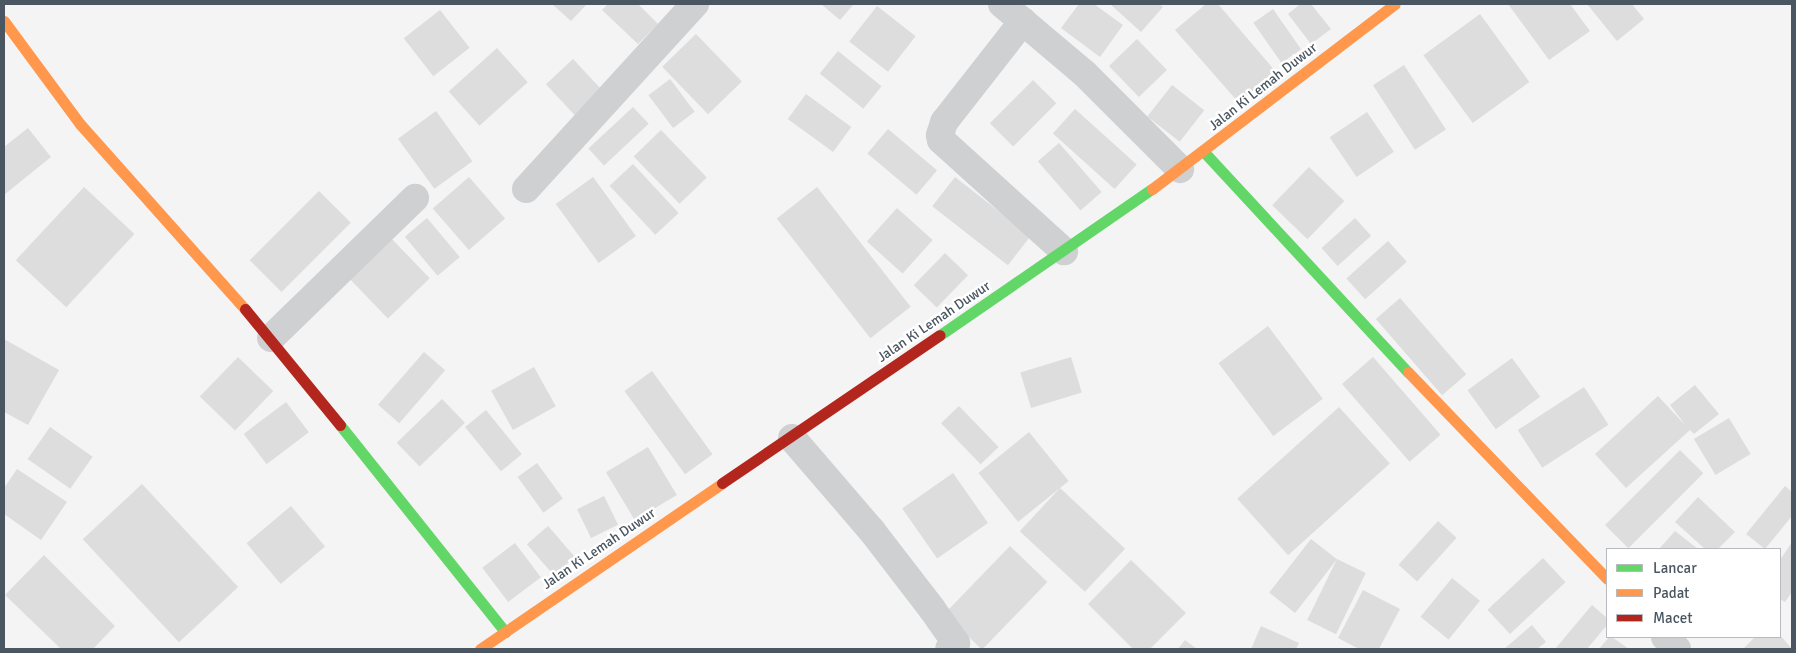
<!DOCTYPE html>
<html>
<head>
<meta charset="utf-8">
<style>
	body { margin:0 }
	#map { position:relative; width:1796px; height:653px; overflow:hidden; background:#f4f4f4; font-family:Signika,sans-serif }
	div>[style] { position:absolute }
	.building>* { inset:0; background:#ddddde; transform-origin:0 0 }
	.street>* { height:28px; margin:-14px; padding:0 14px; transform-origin:14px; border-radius:14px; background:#ced0d2 }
	.fast>* { height:11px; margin:-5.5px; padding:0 5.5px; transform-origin:5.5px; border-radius:5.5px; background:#63d668 }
	.slow>* { height:11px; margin:-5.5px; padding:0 5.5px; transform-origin:5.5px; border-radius:5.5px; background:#ff974d }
	.jam>* { height:11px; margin:-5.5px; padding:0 5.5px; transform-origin:5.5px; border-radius:5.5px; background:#b3261e }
	span { translate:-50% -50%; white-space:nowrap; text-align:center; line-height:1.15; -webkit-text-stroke:5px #fff; paint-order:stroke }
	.street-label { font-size:14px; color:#4a5661 }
	.frame { position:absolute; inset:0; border:5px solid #4a5661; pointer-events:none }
	.legend { position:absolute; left:1606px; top:548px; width:175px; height:90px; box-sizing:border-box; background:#fff; border:1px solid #b7bbc0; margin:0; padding:6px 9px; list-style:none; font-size:15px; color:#4a5661 }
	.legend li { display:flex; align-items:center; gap:10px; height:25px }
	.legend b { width:25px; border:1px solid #b7bbc0 }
</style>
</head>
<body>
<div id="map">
	<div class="building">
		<div style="clip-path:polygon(552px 4px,587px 4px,571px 21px)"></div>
		<div style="clip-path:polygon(608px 4px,638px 4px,658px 24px,638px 44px,602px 10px)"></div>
		<div style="clip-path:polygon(821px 4px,854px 4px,840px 20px)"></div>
		<div style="clip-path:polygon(1079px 4px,1094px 4px,1123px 25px,1100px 57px,1061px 28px)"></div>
		<div style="clip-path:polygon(1110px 4px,1159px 4px,1163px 7px,1141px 32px)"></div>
		<div style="clip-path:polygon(1206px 4px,1218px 4px,1276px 72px,1239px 103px,1175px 30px)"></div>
		<div style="clip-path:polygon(1300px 4px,1311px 4px,1331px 29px,1311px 44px,1288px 14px)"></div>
		<div style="clip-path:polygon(1508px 4px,1570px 4px,1590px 31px,1549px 60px)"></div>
		<div style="clip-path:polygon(1587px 4px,1632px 4px,1644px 19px,1617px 41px)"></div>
		<div style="left:877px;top:6px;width:49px;height:45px;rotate:38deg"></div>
		<div style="left:1273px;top:9px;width:49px;height:24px;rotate:55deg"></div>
		<div style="left:440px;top:10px;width:48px;height:46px;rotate:52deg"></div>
		<div style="left:1480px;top:14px;width:84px;height:70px;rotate:54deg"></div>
		<div style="left:696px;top:34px;width:66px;height:47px;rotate:46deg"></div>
		<div style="left:1137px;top:39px;width:43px;height:39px;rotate:46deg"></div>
		<div style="left:497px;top:48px;width:46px;height:65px;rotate:48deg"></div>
		<div style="left:838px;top:51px;width:56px;height:29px;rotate:39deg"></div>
		<div style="left:573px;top:59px;width:53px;height:37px;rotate:47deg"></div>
		<div style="left:1404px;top:65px;width:77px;height:37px;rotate:57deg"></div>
		<div style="left:670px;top:79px;width:41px;height:27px;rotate:53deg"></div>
		<div style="left:1033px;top:80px;width:33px;height:61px;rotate:45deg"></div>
		<div style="left:1172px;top:85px;width:41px;height:40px;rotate:38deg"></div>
		<div style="left:806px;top:94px;width:56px;height:31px;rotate:36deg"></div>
		<div style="left:633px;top:107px;width:23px;height:61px;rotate:47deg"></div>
		<div style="left:1075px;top:109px;width:83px;height:33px;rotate:42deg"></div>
		<div style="left:436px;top:111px;width:62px;height:47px;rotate:54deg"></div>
		<div style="left:1367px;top:112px;width:48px;height:45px;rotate:56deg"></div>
		<div style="clip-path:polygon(28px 128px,51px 157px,4px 195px,4px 147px)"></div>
		<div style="left:888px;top:129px;width:64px;height:32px;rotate:40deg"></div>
		<div style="left:661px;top:130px;width:66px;height:38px;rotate:46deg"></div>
		<div style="left:1059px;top:143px;width:65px;height:28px;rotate:49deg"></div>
		<div style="left:633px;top:164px;width:67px;height:32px;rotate:47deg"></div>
		<div style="left:1309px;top:167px;width:49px;height:53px;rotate:44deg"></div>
		<div style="left:469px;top:177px;width:55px;height:48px;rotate:49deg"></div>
		<div style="left:593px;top:177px;width:73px;height:46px;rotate:54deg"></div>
		<div style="left:955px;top:177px;width:96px;height:37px;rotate:38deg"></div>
		<div style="left:84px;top:187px;width:69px;height:100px;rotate:43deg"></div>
		<div style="left:817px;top:187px;width:152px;height:51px;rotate:52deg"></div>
		<div style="left:319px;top:191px;width:45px;height:98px;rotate:45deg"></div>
		<div style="left:897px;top:208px;width:48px;height:45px;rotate:42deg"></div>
		<div style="left:427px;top:218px;width:51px;height:29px;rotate:50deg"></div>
		<div style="left:1355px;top:218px;width:24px;height:45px;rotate:48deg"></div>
		<div style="left:388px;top:235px;width:60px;height:58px;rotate:46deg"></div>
		<div style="left:1388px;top:241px;width:28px;height:56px;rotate:48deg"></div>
		<div style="left:945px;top:253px;width:32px;height:45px;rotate:44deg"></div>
		<div style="left:1400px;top:298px;width:101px;height:32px;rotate:49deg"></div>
		<div style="left:1268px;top:326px;width:91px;height:62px;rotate:53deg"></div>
		<div style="clip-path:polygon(4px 339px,59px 370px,28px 425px,4px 412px)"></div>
		<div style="left:424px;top:352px;width:28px;height:70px;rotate:41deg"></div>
		<div style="left:238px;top:357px;width:49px;height:55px;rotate:44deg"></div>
		<div style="left:1071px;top:357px;width:37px;height:53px;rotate:73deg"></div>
		<div style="left:1373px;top:357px;width:103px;height:41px;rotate:49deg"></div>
		<div style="left:1512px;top:358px;width:48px;height:55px;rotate:54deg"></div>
		<div style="left:534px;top:367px;width:45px;height:49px;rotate:61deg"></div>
		<div style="left:652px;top:371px;width:103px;height:34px;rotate:54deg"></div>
		<div style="clip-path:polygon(1695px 385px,1719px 414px,1694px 434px,1690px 430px,1626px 488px,1595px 454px,1658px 396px,1686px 426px,1670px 405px)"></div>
		<div style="left:1584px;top:387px;width:45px;height:79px;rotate:57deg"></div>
		<div style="left:442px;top:399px;width:33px;height:63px;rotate:46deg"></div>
		<div style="left:286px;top:402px;width:38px;height:53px;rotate:53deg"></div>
		<div style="left:959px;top:406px;width:57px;height:25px;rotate:46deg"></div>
		<div style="left:1339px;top:407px;width:76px;height:137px;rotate:48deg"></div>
		<div style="left:486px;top:410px;width:57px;height:27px;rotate:51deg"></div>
		<div style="left:1729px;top:418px;width:42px;height:41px;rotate:59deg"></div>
		<div style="left:50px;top:427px;width:52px;height:39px;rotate:35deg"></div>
		<div style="left:1029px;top:432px;width:63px;height:65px;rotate:51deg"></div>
		<div style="left:648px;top:447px;width:56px;height:49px;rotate:59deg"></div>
		<div style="left:1680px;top:450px;width:33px;height:106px;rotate:45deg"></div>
		<div style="left:537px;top:463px;width:44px;height:24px;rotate:54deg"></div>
		<div style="clip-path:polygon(17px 469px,67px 502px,41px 540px,4px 514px,4px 488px)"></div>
		<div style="left:953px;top:473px;width:61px;height:62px;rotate:55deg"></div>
		<div style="left:142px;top:484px;width:141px;height:81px;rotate:47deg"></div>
		<div style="clip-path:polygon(1785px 486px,1792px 492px,1792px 516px,1765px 549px,1746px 534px)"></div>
		<div style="left:1060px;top:488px;width:89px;height:59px;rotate:43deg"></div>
		<div style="left:604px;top:496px;width:32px;height:30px;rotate:64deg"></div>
		<div style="clip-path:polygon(1698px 497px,1735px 532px,1718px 549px,1705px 549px,1675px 522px)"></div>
		<div style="left:291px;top:506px;width:53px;height:58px;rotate:50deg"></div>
		<div style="left:1438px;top:521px;width:25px;height:59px;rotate:42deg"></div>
		<div style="left:548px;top:526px;width:41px;height:28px;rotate:49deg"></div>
		<div style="clip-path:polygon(1675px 531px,1698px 549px,1659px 549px)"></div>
		<div style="left:1311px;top:539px;width:33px;height:68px;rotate:38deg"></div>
		<div style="clip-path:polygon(1792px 542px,1792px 592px,1785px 602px,1780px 599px,1780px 560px)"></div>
		<div style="left:515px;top:543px;width:43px;height:41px;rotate:53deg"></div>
		<div style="left:1010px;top:546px;width:52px;height:94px;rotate:44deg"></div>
		<div style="clip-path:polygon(44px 555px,115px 626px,93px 649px,61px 649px,5px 595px)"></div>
		<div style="left:1543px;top:558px;width:33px;height:76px;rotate:47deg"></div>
		<div style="left:1337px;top:559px;width:32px;height:68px;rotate:26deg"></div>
		<div style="clip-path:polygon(1131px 560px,1186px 613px,1150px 649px,1133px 649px,1088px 604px)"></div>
		<div style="left:1452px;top:578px;width:36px;height:50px;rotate:39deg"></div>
		<div style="clip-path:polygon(1363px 590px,1400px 609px,1379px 649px,1359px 649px,1338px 638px)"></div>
		<div style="clip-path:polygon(1592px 605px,1607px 618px,1607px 625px,1587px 649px,1555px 649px)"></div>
		<div style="clip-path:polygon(1532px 625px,1546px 642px,1537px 649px,1504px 649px)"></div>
		<div style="clip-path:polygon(1261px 626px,1299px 643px,1296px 649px,1251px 649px)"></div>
		<div style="clip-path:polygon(1780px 635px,1792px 649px,1743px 649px,1755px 637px)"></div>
		<div style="clip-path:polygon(1609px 637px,1612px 637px,1629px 649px,1599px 649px)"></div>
		<div style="clip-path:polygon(1185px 640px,1197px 649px,1178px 649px)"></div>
	</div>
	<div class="street">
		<div style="left:1002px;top:4px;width:107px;rotate:40.1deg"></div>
		<div style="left:1084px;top:73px;width:136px;rotate:45deg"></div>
		<div style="left:1023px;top:21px;width:128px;rotate:128deg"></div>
		<div style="left:944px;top:122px;width:14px;rotate:107deg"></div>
		<div style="left:940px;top:135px;width:5px;rotate:79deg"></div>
		<div style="left:941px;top:140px;width:166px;rotate:42.1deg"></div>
		<div style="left:526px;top:189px;width:251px;rotate:-47.6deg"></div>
		<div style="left:271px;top:338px;width:201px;rotate:-44.2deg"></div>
		<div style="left:792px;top:438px;width:123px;rotate:49.3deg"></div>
		<div style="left:872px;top:531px;width:98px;rotate:52.4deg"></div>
		<div style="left:932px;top:609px;width:42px;rotate:54.8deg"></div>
		<div style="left:956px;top:643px;width:9px;rotate:139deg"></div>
		<div style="left:1665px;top:637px;width:17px;rotate:45deg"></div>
	</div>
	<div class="fast">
		<div style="left:1204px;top:152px;width:300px;rotate:47.2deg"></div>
		<div style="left:940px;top:335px;width:257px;rotate:-34.6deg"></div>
		<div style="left:340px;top:425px;width:265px;rotate:51.4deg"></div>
	</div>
	<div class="slow">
		<div style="left:4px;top:21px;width:128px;rotate:53.6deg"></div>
		<div style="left:80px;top:124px;width:248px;rotate:48.3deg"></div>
		<div style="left:1152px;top:189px;width:305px;rotate:-37.3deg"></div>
		<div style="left:1408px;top:372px;width:287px;rotate:46.1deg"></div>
		<div style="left:480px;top:649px;width:293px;rotate:-34.4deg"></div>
	</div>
	<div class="jam">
		<div style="left:245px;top:309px;width:150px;rotate:50.7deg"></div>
		<div style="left:722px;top:483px;width:263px;rotate:-34.2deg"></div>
	</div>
	<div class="street-label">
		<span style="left:1263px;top:87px;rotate:-38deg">Jalan Ki Lemah Duwur</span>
		<span style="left:934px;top:322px;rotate:-34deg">Jalan Ki Lemah Duwur</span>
		<span style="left:599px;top:549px;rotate:-34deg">Jalan Ki Lemah Duwur</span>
	</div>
	<div class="frame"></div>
	<ul class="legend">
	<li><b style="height:6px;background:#63d668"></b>Lancar</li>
	<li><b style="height:6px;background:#ff974d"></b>Padat</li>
	<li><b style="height:6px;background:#b3261e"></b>Macet</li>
	</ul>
</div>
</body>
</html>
